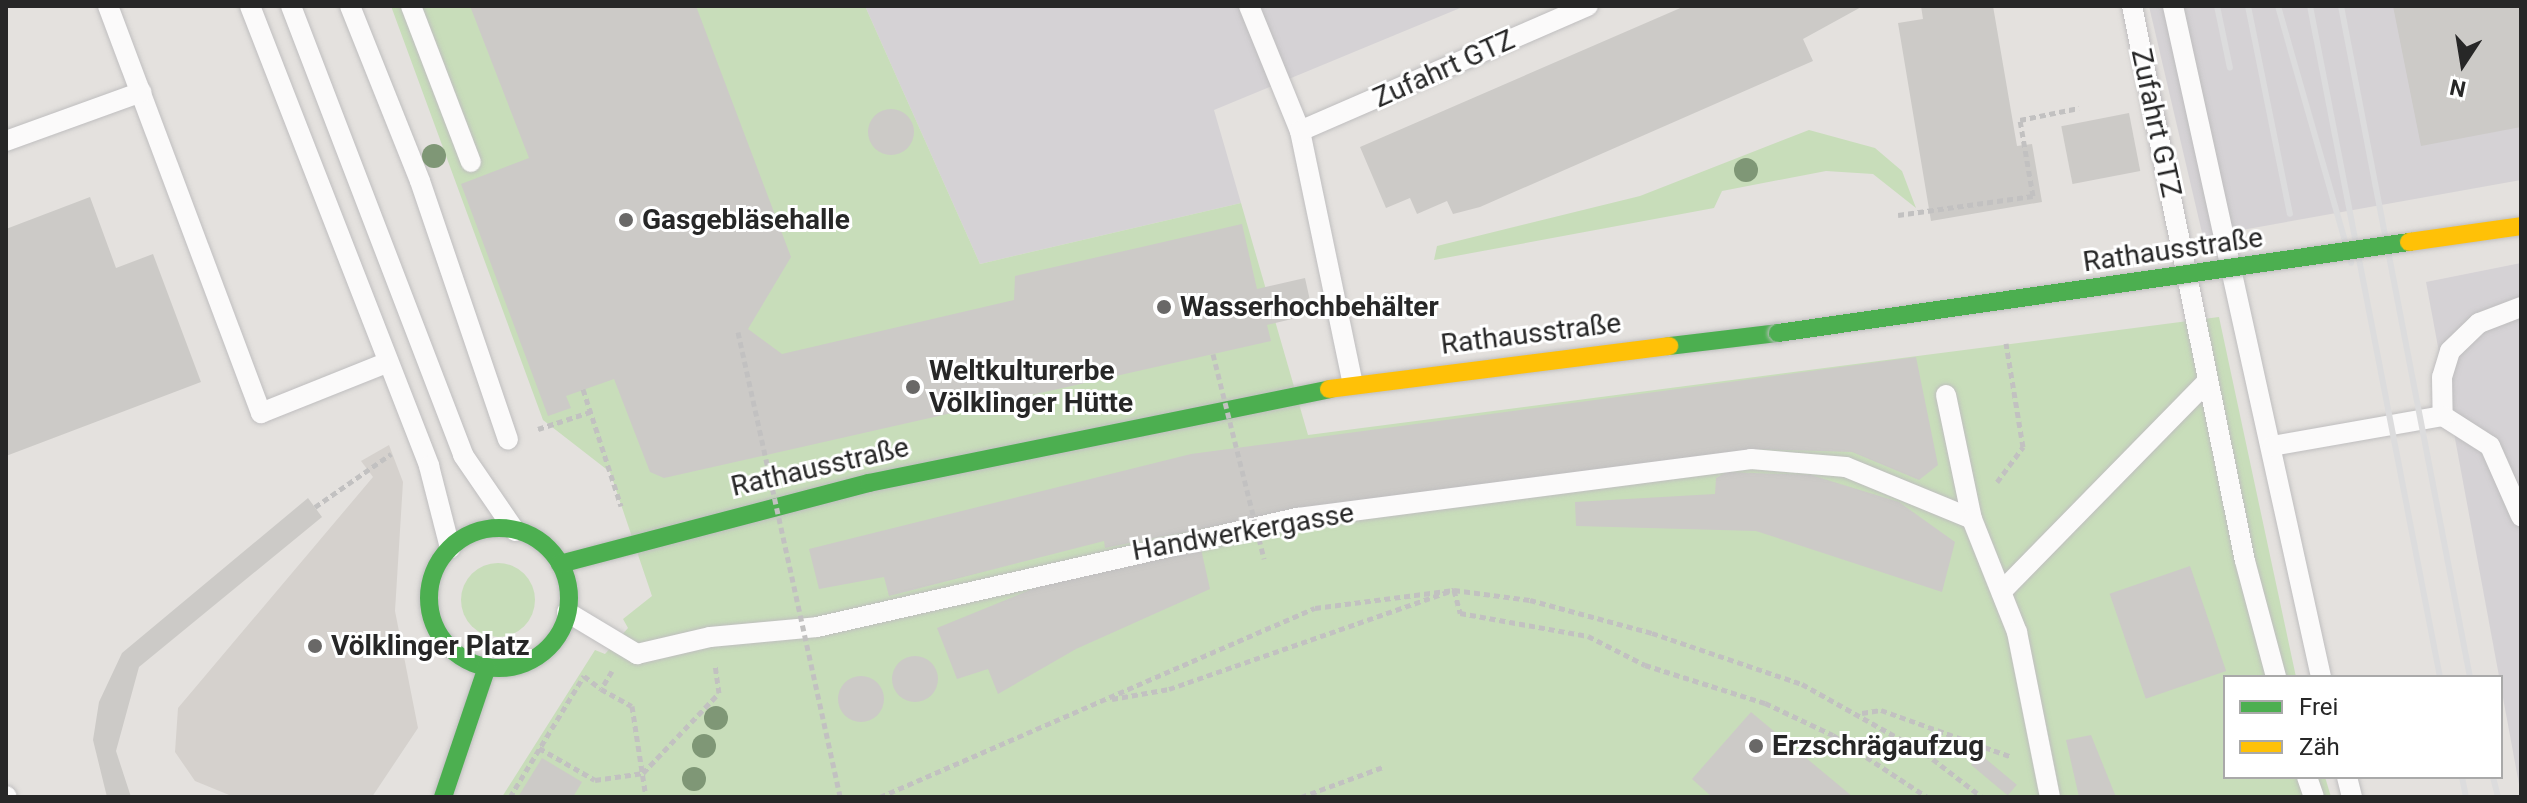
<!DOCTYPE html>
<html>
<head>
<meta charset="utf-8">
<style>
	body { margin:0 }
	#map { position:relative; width:2527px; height:803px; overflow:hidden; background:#e4e1de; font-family:Roboto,sans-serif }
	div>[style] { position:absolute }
	.industrial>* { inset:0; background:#d5d2d5 }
	.green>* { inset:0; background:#c8ddba }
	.round { border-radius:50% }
	.plaza>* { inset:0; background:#d5d1cd }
	.building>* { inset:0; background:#cccac7; transform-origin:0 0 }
	.path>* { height:5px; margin-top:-2.5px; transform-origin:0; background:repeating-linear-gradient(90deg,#c2c1c1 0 6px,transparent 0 10px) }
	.roads { filter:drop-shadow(0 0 2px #bfbebf) drop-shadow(0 0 2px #bfbebf) }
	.lane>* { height:20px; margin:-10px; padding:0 10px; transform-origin:10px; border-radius:10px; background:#fbfafa }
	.fast>* { height:18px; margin:-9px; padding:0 9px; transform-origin:9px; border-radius:9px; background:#4caf50 }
	.fast>.ring { margin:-9px; padding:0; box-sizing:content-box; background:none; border:18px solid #4caf50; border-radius:50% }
	.slow>* { height:18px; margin:-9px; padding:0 9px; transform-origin:9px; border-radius:9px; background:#ffc107 }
	.rail>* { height:6px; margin:-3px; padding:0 3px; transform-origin:3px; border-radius:3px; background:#dcdcdd }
	.path-bridge>* { height:5px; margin-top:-2.5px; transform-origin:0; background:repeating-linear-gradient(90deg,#c2c1c1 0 6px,transparent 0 10px) }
	.bridges { filter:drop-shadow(0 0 2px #bfbebf) drop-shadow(0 0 2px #bfbebf) }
	.fast-bridge>* { height:18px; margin:-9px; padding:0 9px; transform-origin:9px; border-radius:9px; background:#4caf50 }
	.slow-bridge>* { height:18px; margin:-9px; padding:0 9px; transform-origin:9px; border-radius:9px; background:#ffc107 }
	.trees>* { width:24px; height:24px; margin:-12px; border-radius:50%; background:#7f9776 }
	.dots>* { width:22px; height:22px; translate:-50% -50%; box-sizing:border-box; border:4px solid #fff; border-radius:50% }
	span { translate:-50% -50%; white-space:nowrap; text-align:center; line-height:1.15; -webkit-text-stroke:6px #fff; paint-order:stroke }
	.street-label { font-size:28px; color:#272727 }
	.poi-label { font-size:28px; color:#272727; font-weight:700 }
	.left { translate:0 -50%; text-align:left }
	.frame { position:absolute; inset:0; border:8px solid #272727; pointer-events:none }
	.legend { position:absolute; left:2223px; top:675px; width:280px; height:104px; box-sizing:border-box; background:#fff; border:2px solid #a9a9a9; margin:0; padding:10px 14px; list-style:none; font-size:24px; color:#272727 }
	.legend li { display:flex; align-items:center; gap:16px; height:40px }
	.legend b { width:40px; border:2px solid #a9a9a9 }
	.north { position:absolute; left:2423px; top:24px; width:80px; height:80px; -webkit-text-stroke:6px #fff; paint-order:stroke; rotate:192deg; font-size:22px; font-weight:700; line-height:32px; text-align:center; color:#272727 }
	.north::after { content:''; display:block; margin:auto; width:28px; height:36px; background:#272727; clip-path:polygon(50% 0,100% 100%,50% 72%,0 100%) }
</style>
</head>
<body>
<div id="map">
	<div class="industrial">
		<div style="clip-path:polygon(865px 6px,1465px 6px,1214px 110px,1241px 203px,980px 264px)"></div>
		<div style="clip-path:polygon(2149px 6px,2521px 6px,2521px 180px,2203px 237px)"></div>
		<div style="clip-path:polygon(2521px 263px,2521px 795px,2426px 282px)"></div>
	</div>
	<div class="green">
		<div style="clip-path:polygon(391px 6px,865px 6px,980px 264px,1241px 203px,1308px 435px,2219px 317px,2296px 677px,2225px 677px,2225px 777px,2325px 777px,2331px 797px,502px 797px,595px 650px,605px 654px,628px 628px,623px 619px,652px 596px,610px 472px,543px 420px)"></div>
		<div style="clip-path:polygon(1809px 130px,1875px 148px,1902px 171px,1916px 208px,1873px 174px,1826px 171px,1722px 191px,1714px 208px,1434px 260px,1437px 246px,1640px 196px)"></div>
		<div class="round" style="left:461px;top:563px;width:74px;height:74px"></div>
	</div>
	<div class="plaza">
		<div style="clip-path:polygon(389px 445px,403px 482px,395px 611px,418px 728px,372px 797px,234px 797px,195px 781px,175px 752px,178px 708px,373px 477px,361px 461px)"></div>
	</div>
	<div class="building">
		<div style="clip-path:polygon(470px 6px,696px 6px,791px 257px,748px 329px,782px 354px,1014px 300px,1015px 276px,1242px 224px,1257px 289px,1305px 278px,1313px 314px,1267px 325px,1271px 341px,664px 478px,650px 472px,614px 379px,566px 396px,571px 408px,548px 416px,461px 184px,529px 158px)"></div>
		<div style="clip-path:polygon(1685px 6px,1863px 6px,1803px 39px,1813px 61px,1480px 207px,1453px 214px,1447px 201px,1417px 214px,1410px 198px,1386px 208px,1360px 147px)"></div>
		<div style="clip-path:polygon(1921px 6px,1993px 6px,2017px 146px,2032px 144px,2042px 202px,1931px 221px,1898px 23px,1923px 19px)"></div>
		<div style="clip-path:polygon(2393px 6px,2521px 6px,2521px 127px,2421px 146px)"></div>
		<div class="round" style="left:868px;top:109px;width:46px;height:46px"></div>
		<div style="left:2129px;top:113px;width:59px;height:69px;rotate:79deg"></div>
		<div style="clip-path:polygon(90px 197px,116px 268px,153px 254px,201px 382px,6px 456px,6px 229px)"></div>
		<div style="clip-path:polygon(1916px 357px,1938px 465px,1919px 480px,1852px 452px,1756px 449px,1255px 518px,1105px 548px,1104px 541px,889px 596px,884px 577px,819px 589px,809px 549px,1191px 454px)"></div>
		<div style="clip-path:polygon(1727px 472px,1811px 475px,1899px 502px,1955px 542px,1942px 592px,1756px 531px,1576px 526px,1575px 502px,1715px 494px,1716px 478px)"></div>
		<div style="clip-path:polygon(308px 498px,322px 517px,139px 667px,116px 751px,131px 797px,107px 797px,93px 740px,99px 702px,122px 653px)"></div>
		<div style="clip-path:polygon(1201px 549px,1210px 589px,1076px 649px,998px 694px,988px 669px,957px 679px,937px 628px,1050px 582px)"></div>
		<div style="left:2190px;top:566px;width:111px;height:85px;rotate:71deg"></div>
		<div class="round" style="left:892px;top:656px;width:46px;height:46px"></div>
		<div class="round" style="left:838px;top:676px;width:46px;height:46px"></div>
		<div style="clip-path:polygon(1751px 712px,1853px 797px,1712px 797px,1692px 779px)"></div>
		<div style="clip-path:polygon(2091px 735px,2116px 797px,2079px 797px,2066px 740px)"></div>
		<div style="left:1980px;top:754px;width:48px;height:14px;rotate:40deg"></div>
		<div style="clip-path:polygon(542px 758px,582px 782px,573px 797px,518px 797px)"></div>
	</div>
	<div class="path">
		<div style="left:1898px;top:215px;width:136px;rotate:-8deg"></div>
		<div style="left:2033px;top:196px;width:77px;rotate:-99.7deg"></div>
		<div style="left:2020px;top:120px;width:60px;rotate:-11.5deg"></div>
		<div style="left:583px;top:389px;width:123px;rotate:72deg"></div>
		<div style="left:538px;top:429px;width:55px;rotate:-18.1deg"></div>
		<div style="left:1997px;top:482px;width:44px;rotate:-53.4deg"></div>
		<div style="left:2023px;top:447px;width:105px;rotate:-99.3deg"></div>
		<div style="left:315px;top:507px;width:93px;rotate:-34.9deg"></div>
		<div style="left:612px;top:671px;width:21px;rotate:121deg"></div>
		<div style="left:601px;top:689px;width:35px;rotate:29deg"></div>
		<div style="left:632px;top:706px;width:92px;rotate:81.3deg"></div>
		<div style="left:1112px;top:699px;width:58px;rotate:-10deg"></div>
		<div style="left:1169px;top:689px;width:302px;rotate:-19.2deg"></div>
		<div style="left:1454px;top:590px;width:24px;rotate:75deg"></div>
		<div style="left:1460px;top:613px;width:130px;rotate:10.2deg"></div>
		<div style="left:1588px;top:636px;width:64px;rotate:27deg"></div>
		<div style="left:1645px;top:665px;width:126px;rotate:17.6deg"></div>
		<div style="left:1765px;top:703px;width:75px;rotate:25.2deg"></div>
		<div style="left:1833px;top:735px;width:113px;rotate:33.4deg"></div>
		<div style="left:1862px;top:713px;width:19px;rotate:-9deg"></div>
		<div style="left:1881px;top:710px;width:139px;rotate:19.7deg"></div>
		<div style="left:539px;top:748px;width:64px;rotate:29.7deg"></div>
		<div style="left:595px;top:780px;width:49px;rotate:-8.3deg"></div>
		<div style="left:643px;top:773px;width:110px;rotate:-46.5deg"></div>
		<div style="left:719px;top:693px;width:27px;rotate:-98deg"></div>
		<div style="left:510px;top:797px;width:142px;rotate:-58.6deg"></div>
		<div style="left:584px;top:676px;width:21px;rotate:37deg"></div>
		<div style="left:880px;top:797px;width:474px;rotate:-23.5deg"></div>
		<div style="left:1315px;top:608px;width:140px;rotate:-7.4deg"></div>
		<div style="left:1454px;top:590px;width:77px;rotate:7.5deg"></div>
		<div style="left:1530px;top:600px;width:126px;rotate:15.1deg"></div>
		<div style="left:1652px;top:633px;width:158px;rotate:18.8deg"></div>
		<div style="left:1802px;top:684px;width:141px;rotate:29.3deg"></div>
		<div style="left:1925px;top:753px;width:72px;rotate:37.7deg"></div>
		<div style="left:1301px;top:797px;width:87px;rotate:-20.1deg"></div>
	</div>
	<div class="roads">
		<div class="lane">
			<div style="left:108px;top:6px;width:435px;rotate:69.4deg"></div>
			<div style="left:261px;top:413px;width:135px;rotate:-21.8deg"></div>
			<div style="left:250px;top:6px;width:494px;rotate:68.7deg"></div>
			<div style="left:429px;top:466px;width:85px;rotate:75.6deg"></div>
			<div style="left:291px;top:6px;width:481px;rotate:69deg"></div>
			<div style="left:463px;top:455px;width:92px;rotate:55.6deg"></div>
			<div style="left:350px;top:6px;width:188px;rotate:68.2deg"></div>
			<div style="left:420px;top:181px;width:273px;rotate:71.2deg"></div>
			<div style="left:411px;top:6px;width:167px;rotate:69deg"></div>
			<div style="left:1249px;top:6px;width:135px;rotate:67.8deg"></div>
			<div style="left:1300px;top:131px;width:258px;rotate:78.2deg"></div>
			<div style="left:2132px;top:6px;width:566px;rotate:78.49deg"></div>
			<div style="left:2245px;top:561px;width:120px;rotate:75deg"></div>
			<div style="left:2173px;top:6px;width:687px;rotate:77.56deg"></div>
			<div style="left:1300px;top:131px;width:314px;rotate:-23.5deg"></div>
			<div style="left:6px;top:141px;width:144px;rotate:-19.9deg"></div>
			<div style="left:2521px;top:307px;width:45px;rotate:159.1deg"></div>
			<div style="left:2479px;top:323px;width:40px;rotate:136deg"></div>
			<div style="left:2450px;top:351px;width:27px;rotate:107deg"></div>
			<div style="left:2442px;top:377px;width:39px;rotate:89deg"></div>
			<div style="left:2443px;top:416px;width:56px;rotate:32.6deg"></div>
			<div style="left:2490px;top:446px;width:77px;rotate:66.1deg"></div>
			<div style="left:1946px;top:395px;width:127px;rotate:78.2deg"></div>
			<div style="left:2272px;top:446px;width:174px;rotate:-10deg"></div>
			<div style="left:2002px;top:591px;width:294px;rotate:-45.6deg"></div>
			<div style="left:567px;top:612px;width:82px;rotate:31deg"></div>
			<div style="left:637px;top:654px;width:75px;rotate:-13.1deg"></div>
			<div style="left:710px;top:637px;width:107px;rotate:-5.3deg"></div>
			<div style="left:817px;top:627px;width:493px;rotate:-12.8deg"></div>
			<div style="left:1298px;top:518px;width:457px;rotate:-7.4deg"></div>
			<div style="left:1751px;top:459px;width:95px;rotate:4.8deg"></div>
			<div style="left:1846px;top:467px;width:136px;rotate:22.4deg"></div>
			<div style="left:1972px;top:519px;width:122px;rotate:68.3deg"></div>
			<div style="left:2017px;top:632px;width:168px;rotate:78.7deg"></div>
			<div style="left:2307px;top:777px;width:21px;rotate:71deg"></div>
			<div style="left:2347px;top:777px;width:21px;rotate:76deg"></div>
			<div style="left:6px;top:796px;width:1px;rotate:45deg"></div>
		</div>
		<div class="fast">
			<div style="left:1669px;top:346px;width:110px;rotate:-6.8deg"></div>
			<div class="ring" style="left:429px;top:528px;width:122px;height:122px"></div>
			<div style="left:560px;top:564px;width:319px;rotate:-14.7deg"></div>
			<div style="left:869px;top:483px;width:470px;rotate:-11.5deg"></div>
			<div style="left:443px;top:797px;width:137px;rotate:-71.3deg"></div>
		</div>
		<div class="slow">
			<div style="left:1329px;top:389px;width:343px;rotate:-7.2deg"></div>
		</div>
	</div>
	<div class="rail">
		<div style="left:2217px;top:6px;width:63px;rotate:78.2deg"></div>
		<div style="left:2248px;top:6px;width:212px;rotate:78.6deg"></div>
		<div style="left:2278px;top:6px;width:267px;rotate:74.1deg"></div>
		<div style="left:2310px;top:6px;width:683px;rotate:79.04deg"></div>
		<div style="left:2341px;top:6px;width:683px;rotate:79.12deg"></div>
		<div style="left:2462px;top:777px;width:20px;rotate:79deg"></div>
		<div style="left:2493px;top:777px;width:21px;rotate:76deg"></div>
	</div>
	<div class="path-bridge">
		<div style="left:738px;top:332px;width:476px;rotate:77.6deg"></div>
		<div style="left:1213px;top:354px;width:211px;rotate:76deg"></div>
	</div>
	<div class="bridges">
		<div class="fast-bridge">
			<div style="left:1778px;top:333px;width:638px;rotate:-8.21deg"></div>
		</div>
		<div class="slow-bridge">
			<div style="left:2409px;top:242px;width:113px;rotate:-8.1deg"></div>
		</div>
	</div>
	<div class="trees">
		<div style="left:434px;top:156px"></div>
		<div style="left:1746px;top:170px"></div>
		<div style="left:716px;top:718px"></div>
		<div style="left:704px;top:746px"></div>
		<div style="left:694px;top:779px"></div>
	</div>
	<div class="dots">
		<div style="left:626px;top:220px;background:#696867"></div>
		<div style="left:1164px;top:307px;background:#696867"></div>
		<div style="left:913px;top:387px;background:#696867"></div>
		<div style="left:315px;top:646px;background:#696867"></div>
		<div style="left:1756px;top:746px;background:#696867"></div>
	</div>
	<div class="street-label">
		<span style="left:1444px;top:69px;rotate:-24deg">Zufahrt GTZ</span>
		<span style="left:2156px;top:123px;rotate:78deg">Zufahrt GTZ</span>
		<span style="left:2173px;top:250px;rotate:-8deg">Rathausstraße</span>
		<span style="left:1531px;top:334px;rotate:-7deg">Rathausstraße</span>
		<span style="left:820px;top:467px;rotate:-13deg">Rathausstraße</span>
		<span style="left:1243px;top:532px;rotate:-10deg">Handwerkergasse</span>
	</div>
	<div class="poi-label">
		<span class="left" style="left:642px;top:220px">Gasgebläsehalle</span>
		<span class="left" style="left:1180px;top:307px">Wasserhochbehälter</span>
		<span class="left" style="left:929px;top:387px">Weltkulturerbe<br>Völklinger Hütte</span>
		<span class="left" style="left:331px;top:646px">Völklinger Platz</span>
		<span class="left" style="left:1772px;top:746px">Erzschrägaufzug</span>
	</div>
	<div class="frame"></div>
	<ul class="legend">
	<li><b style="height:10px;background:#4caf50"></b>Frei</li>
	<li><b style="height:10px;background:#ffc107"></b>Zäh</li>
	</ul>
	<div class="north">N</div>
</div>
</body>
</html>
